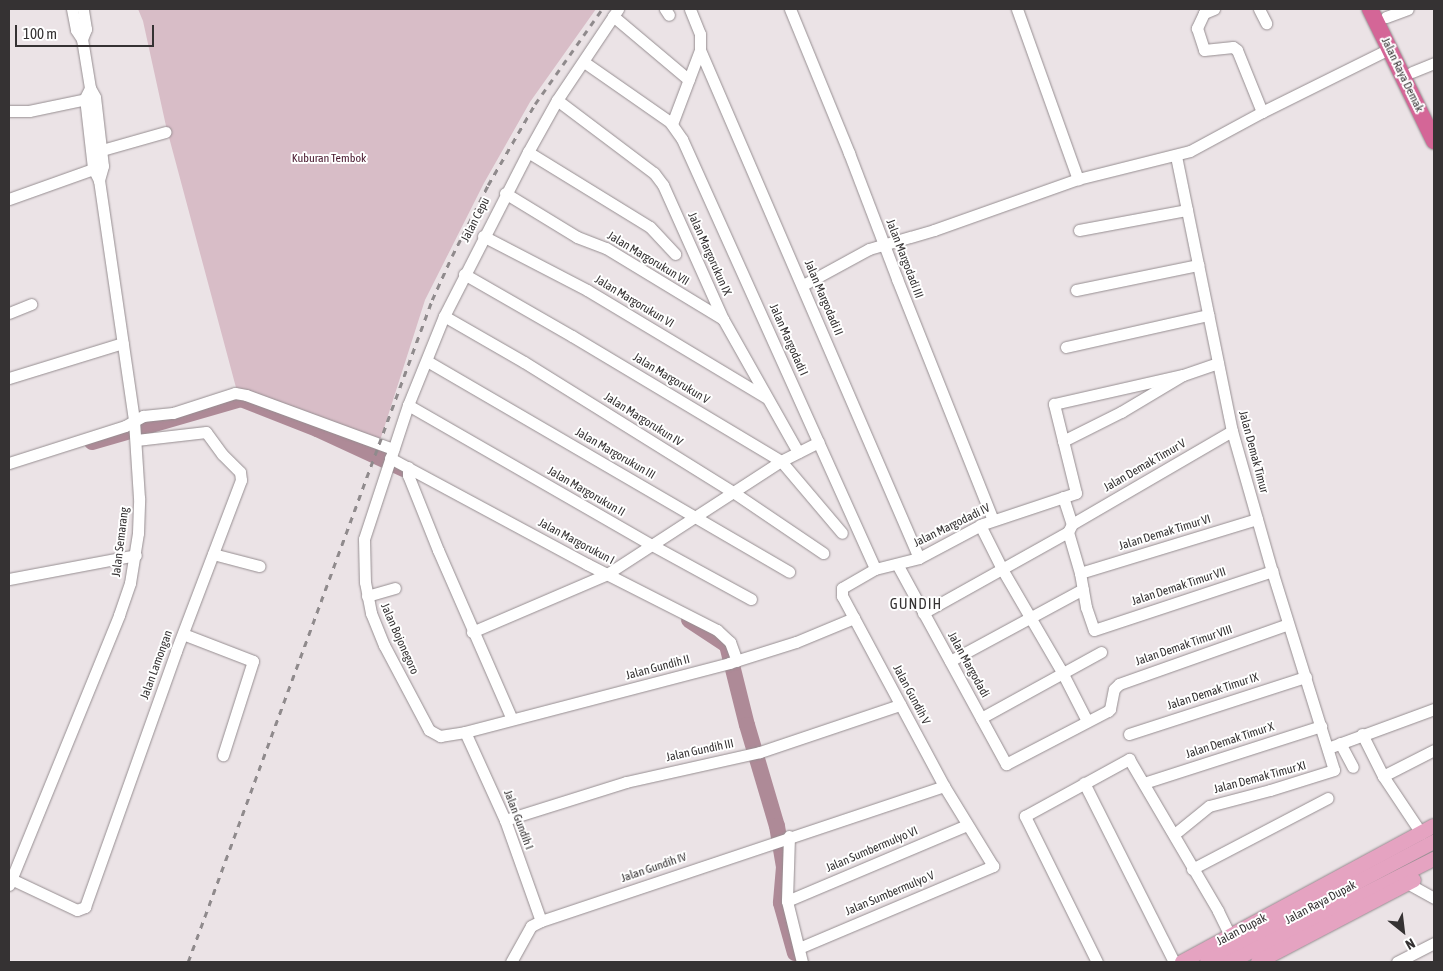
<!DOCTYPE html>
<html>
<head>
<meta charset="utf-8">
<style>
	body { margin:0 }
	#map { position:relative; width:1443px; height:971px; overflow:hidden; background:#ebe3e6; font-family:"Asap Condensed",sans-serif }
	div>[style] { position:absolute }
	.green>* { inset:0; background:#d8bdc7 }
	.river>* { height:16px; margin:-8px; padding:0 8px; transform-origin:8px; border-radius:8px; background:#ae8a97 }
	.roads { filter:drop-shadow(0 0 1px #968e91) drop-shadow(0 0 1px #968e91) }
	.minor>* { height:11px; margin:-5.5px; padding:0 5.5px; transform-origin:5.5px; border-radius:5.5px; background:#fff }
	.major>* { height:14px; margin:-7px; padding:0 7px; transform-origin:7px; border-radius:7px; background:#e5a3c1 }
	.highway>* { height:16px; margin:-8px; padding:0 8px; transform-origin:8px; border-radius:8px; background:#d46697 }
	.rail>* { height:2.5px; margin-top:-1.25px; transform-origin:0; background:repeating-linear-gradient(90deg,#8f8a8c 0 6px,transparent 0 12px) }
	span { translate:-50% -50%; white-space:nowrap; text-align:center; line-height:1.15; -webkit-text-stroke:4px #fff; paint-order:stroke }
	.street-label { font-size:12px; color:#353233 }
	.park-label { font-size:12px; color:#49192f }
	.quarter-label { font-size:15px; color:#353233; letter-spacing:1px }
	.frame { position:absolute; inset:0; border:10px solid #353233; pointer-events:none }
	.north { position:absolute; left:1378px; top:906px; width:50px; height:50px; -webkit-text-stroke:4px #fff; paint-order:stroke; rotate:151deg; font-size:14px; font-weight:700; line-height:20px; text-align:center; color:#353233 }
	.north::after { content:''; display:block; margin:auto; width:18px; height:22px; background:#353233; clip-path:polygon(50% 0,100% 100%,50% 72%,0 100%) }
	.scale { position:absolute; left:15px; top:25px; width:139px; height:22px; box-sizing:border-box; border:2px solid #353233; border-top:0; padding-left:6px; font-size:15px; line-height:18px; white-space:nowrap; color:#353233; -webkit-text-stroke:4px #fff; paint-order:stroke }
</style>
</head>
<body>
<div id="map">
	<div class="green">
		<div style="clip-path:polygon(138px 9px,596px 9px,530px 102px,484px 183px,425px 300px,377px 450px,238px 395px,166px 126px,143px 21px)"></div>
	</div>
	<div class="river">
		<div style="left:92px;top:442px;width:155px;rotate:-16.1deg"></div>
		<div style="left:241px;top:399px;width:82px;rotate:21.5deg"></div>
		<div style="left:317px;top:429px;width:96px;rotate:24.7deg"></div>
		<div style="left:689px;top:620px;width:45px;rotate:33.3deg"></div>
		<div style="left:727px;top:645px;width:82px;rotate:76deg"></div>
		<div style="left:747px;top:725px;width:105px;rotate:73.5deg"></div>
		<div style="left:777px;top:826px;width:42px;rotate:80.3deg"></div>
		<div style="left:784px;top:867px;width:36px;rotate:95deg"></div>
		<div style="left:781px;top:903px;width:52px;rotate:74.4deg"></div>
	</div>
	<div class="roads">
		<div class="minor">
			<div style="left:72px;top:9px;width:21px;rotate:79deg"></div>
			<div style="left:76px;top:30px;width:11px;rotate:56deg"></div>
			<div style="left:82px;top:39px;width:50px;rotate:80.7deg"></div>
			<div style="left:90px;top:88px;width:10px;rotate:61deg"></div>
			<div style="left:95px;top:97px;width:69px;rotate:83.4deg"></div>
			<div style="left:103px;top:166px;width:15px;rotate:106deg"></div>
			<div style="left:618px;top:9px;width:110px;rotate:123.8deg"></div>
			<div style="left:557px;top:100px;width:60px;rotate:119.1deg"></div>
			<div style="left:528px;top:152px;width:184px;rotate:117.1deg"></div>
			<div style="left:444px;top:316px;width:96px;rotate:112deg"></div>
			<div style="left:408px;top:405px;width:141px;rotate:108.2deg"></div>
			<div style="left:364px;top:539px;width:43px;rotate:88.7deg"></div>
			<div style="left:365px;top:582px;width:32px;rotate:79deg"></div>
			<div style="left:371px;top:613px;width:35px;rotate:68deg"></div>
			<div style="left:384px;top:645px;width:96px;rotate:62.1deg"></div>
			<div style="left:429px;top:730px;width:13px;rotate:29deg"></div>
			<div style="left:440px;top:736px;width:25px;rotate:-9deg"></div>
			<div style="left:465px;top:732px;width:273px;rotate:-14.6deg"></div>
			<div style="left:729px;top:663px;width:70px;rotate:-17.4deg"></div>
			<div style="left:796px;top:642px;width:63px;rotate:-22.5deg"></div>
			<div style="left:665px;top:9px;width:7px;rotate:56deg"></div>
			<div style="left:790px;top:9px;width:156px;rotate:67.7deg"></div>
			<div style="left:849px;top:153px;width:135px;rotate:69.1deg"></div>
			<div style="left:897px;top:279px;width:259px;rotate:68.3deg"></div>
			<div style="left:1017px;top:9px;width:181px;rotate:70.3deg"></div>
			<div style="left:1214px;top:9px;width:11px;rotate:158deg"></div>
			<div style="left:1204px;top:13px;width:17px;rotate:115deg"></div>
			<div style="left:1197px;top:28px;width:23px;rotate:72deg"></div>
			<div style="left:1204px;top:50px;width:29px;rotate:-6deg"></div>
			<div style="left:1233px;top:47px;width:5px;rotate:37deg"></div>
			<div style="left:1237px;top:50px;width:67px;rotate:68deg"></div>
			<div style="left:1259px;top:9px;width:16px;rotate:63deg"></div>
			<div style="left:613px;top:16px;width:99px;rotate:40.1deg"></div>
			<div style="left:1386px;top:17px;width:23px;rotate:-20deg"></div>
			<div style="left:82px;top:39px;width:11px;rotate:-68deg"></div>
			<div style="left:86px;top:29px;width:20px;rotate:-99deg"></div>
			<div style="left:700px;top:50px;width:553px;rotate:66.68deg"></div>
			<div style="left:584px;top:62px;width:105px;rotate:34.9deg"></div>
			<div style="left:670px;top:122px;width:21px;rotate:55deg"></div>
			<div style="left:682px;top:139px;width:471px;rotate:65.8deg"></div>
			<div style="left:1412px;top:72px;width:24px;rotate:-22deg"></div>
			<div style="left:557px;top:100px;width:121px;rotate:37deg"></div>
			<div style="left:654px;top:173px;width:15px;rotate:53deg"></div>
			<div style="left:663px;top:185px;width:147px;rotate:65.9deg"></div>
			<div style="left:723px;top:319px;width:153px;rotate:60.6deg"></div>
			<div style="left:9px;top:111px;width:20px"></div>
			<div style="left:29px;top:111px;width:63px;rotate:-11.8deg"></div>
			<div style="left:672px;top:124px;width:79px;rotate:-69.3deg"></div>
			<div style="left:700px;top:50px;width:16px;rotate:-90deg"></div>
			<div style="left:700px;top:34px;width:27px;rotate:-112deg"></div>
			<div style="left:102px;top:150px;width:66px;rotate:-15.9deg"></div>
			<div style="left:528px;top:152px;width:143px;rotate:31.6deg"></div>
			<div style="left:650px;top:227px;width:37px;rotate:47deg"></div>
			<div style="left:1176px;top:156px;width:281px;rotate:78.5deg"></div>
			<div style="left:1232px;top:431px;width:146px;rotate:74.1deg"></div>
			<div style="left:1272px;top:571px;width:208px;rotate:72.7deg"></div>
			<div style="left:1334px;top:770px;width:67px;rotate:162.6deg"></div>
			<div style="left:1270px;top:790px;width:63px;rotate:165.3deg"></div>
			<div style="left:1209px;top:806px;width:40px;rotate:141deg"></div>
			<div style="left:505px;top:193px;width:84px;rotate:31.4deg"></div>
			<div style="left:577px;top:237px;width:31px;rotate:21deg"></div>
			<div style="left:606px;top:248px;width:137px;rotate:31.3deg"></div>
			<div style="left:9px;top:199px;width:96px;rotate:-19.6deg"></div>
			<div style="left:1079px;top:230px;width:110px;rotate:-10.5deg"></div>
			<div style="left:483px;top:236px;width:117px;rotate:27.4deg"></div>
			<div style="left:587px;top:290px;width:210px;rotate:31deg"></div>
			<div style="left:464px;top:274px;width:125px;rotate:29.9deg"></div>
			<div style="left:572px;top:336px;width:244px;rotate:30.9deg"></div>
			<div style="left:781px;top:461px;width:94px;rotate:49.7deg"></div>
			<div style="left:803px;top:285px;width:75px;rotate:-28.6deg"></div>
			<div style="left:869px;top:249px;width:68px;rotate:-16.3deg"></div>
			<div style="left:934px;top:230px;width:153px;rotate:-19.5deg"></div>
			<div style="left:1078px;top:179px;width:115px;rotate:-14deg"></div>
			<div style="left:1190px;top:151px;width:82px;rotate:-28.4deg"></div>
			<div style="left:1262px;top:112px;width:142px;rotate:-26.4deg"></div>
			<div style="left:1076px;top:290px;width:125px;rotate:-11.6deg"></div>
			<div style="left:9px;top:313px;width:24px;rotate:-22deg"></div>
			<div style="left:444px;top:316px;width:92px;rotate:29.9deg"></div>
			<div style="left:524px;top:362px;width:246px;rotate:31.9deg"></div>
			<div style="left:733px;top:492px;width:109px;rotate:34.1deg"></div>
			<div style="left:1066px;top:347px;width:146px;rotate:-12.7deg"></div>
			<div style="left:427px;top:361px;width:419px;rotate:30.2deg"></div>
			<div style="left:9px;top:378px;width:119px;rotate:-17.1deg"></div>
			<div style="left:408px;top:405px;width:279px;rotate:29.9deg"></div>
			<div style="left:650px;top:544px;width:115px;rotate:28.6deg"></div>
			<div style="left:1063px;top:441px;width:65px;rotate:-26.6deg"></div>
			<div style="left:1121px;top:412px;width:72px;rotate:-30.8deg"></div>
			<div style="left:1183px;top:375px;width:37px;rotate:-19deg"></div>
			<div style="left:390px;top:458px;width:224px;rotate:28.3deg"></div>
			<div style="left:587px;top:564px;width:146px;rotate:26.9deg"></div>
			<div style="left:717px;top:630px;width:18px;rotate:43deg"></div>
			<div style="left:730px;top:642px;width:20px;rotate:70deg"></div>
			<div style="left:9px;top:463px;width:122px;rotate:-17.7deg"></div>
			<div style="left:125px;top:426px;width:21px;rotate:-29deg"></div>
			<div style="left:143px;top:416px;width:30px;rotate:-6deg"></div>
			<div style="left:173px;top:413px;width:65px;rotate:-17.9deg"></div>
			<div style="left:235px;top:393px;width:11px;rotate:10deg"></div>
			<div style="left:246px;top:395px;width:157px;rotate:20.2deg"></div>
			<div style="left:408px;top:467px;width:8px;rotate:90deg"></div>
			<div style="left:408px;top:475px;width:81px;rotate:68.2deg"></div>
			<div style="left:438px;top:550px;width:184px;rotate:66.4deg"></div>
			<div style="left:1063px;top:497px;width:28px;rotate:72deg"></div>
			<div style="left:1072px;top:524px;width:185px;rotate:-30.2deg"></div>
			<div style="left:980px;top:525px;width:49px;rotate:63.4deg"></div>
			<div style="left:1002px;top:569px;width:121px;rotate:59.8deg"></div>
			<div style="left:1063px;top:674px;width:53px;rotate:62.9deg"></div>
			<div style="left:1068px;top:532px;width:43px;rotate:73.7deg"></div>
			<div style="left:1080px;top:573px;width:35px;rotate:80deg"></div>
			<div style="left:1086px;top:607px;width:24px;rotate:71deg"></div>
			<div style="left:1094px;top:630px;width:188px;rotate:-18.3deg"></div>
			<div style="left:213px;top:554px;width:48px;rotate:14.6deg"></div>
			<div style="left:897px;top:564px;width:228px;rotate:61.4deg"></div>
			<div style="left:1006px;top:764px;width:115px;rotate:-27.5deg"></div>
			<div style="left:1108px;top:711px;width:3px;rotate:-45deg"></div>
			<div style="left:1110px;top:709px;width:20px;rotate:-79deg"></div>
			<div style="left:1114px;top:689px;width:7px;rotate:-45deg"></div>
			<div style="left:1119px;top:684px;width:179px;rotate:-19.5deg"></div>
			<div style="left:1080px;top:573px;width:185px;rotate:-17deg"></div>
			<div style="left:9px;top:579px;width:129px;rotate:-10.7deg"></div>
			<div style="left:367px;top:596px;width:29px;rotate:-16deg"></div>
			<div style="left:923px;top:613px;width:166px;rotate:-29.2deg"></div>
			<div style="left:1068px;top:532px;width:7px;rotate:-63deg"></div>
			<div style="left:472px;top:632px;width:147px;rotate:-23.2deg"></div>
			<div style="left:607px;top:574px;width:207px;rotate:-33deg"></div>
			<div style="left:781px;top:461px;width:42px;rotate:-26.6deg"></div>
			<div style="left:183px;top:634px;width:75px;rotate:21.1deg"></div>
			<div style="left:253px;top:661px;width:99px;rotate:107.7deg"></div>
			<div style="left:950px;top:661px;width:151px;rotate:-28.4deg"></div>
			<div style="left:981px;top:718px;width:137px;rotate:-28.8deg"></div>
			<div style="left:465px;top:732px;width:97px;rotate:65.6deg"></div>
			<div style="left:505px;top:820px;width:107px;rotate:70.4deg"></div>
			<div style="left:1129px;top:734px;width:186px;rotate:-17.9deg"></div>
			<div style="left:1362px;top:734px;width:47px;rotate:63.4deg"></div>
			<div style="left:1383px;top:776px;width:69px;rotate:56.3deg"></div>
			<div style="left:1340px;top:743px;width:27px;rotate:62deg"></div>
			<div style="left:1328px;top:748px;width:113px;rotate:-20.2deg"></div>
			<div style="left:1383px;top:776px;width:57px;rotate:-27deg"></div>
			<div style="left:1147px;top:782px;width:183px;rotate:-17.8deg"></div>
			<div style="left:1084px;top:783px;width:200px;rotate:63.3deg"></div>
			<div style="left:505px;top:820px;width:127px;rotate:-17.4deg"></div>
			<div style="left:626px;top:782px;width:137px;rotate:-12.6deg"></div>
			<div style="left:760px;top:752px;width:148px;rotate:-18.6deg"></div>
			<div style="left:789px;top:836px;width:65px;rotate:91.8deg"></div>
			<div style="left:787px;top:901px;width:63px;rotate:76.2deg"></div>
			<div style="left:1192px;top:869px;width:153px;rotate:-27.6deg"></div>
			<div style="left:9px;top:878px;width:75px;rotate:25.2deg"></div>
			<div style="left:77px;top:910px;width:9px;rotate:-21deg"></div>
			<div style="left:85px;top:907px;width:272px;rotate:-70.4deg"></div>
			<div style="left:176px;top:651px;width:183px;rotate:-69.2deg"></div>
			<div style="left:241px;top:480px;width:8px;rotate:-97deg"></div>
			<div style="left:240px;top:472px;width:25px;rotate:-135deg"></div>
			<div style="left:222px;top:454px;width:27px;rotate:-126deg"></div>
			<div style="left:206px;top:432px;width:70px;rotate:173.5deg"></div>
			<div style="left:1407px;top:883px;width:31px;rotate:29deg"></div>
			<div style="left:9px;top:885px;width:292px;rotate:-67.8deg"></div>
			<div style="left:119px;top:615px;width:34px;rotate:-71deg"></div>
			<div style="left:130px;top:583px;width:51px;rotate:-80.9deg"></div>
			<div style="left:138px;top:533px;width:35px;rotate:-88deg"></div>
			<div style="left:139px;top:498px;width:78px;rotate:-93.7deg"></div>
			<div style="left:134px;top:420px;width:243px;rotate:-98.3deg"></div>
			<div style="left:99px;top:180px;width:13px;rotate:-117deg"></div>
			<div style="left:93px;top:168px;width:70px;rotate:-96.5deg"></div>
			<div style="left:85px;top:98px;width:11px;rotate:-63deg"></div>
			<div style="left:787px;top:901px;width:195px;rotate:-22.9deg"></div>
			<div style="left:799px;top:948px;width:211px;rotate:-22.9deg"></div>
			<div style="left:993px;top:866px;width:94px;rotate:-121.5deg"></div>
			<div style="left:944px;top:786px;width:216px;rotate:-118.2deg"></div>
			<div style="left:842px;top:596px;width:8px;rotate:-90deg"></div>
			<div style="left:842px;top:588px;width:38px;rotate:-30deg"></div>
			<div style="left:875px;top:569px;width:45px;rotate:-14deg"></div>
			<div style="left:919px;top:558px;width:72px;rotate:-28deg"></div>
			<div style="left:983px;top:524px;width:98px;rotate:-18.4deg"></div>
			<div style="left:1076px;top:493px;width:92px;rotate:-103.9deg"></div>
			<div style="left:1054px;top:404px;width:132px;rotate:-12.7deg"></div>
			<div style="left:511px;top:962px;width:41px;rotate:-60.9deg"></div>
			<div style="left:531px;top:926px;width:11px;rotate:-27deg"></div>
			<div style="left:541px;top:921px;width:425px;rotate:-18.5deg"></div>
			<div style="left:1097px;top:962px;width:163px;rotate:-116.3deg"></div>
			<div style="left:1025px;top:816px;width:119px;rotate:-28.7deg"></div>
			<div style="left:1129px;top:759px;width:176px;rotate:59.6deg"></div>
			<div style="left:1218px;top:911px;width:28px;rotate:64deg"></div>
			<div style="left:1397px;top:962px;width:42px;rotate:-27.2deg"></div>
		</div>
		<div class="major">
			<div style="left:1182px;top:962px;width:286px;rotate:-28.4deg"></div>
			<div style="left:1207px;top:962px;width:257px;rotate:-27.9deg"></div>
			<div style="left:1230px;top:962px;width:229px;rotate:-26.8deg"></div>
			<div style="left:1258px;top:962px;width:176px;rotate:-27.7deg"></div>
		</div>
		<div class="highway">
			<div style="left:1370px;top:9px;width:147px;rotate:64.1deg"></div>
		</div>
	</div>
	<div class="rail">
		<div style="left:188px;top:962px;width:706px;rotate:-69.77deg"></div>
		<div style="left:432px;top:300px;width:48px;rotate:-65.6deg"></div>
		<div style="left:452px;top:256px;width:80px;rotate:-63.1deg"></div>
		<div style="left:488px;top:185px;width:94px;rotate:-59.9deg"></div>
		<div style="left:535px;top:104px;width:116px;rotate:-54.8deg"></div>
	</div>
	<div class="street-label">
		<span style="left:1402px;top:75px;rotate:64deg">Jalan Raya Demak</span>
		<span style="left:476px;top:220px;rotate:-63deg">Jalan Cepu</span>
		<span style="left:709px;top:254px;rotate:66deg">Jalan Margorukun IX</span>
		<span style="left:648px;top:259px;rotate:31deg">Jalan Margorukun VII</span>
		<span style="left:904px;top:259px;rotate:69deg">Jalan Margodadi III</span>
		<span style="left:823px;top:298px;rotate:67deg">Jalan Margodadi II</span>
		<span style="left:634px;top:302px;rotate:31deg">Jalan Margorukun VI</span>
		<span style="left:788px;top:340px;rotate:66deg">Jalan Margodadi I</span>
		<span style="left:671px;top:379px;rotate:31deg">Jalan Margorukun V</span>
		<span style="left:643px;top:420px;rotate:32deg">Jalan Margorukun IV</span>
		<span style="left:1253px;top:452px;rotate:75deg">Jalan Demak Timur</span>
		<span style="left:615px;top:454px;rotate:30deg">Jalan Margorukun III</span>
		<span style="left:1145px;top:466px;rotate:-30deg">Jalan Demak Timur V</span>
		<span style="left:586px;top:492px;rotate:30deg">Jalan Margorukun II</span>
		<span style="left:952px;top:526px;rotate:-26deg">Jalan Margodadi IV</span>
		<span style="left:1165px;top:533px;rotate:-17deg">Jalan Demak Timur VI</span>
		<span style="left:121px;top:542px;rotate:-83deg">Jalan Semarang</span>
		<span style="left:576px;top:542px;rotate:28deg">Jalan Margorukun I</span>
		<span style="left:1179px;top:587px;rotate:-18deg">Jalan Demak Timur VII</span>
		<span style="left:399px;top:639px;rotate:66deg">Jalan Bojonegoro</span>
		<span style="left:1184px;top:646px;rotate:-19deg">Jalan Demak Timur VIII</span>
		<span style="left:157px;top:665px;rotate:-70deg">Jalan Lamongan</span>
		<span style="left:968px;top:665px;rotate:61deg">Jalan Margodadi</span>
		<span style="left:658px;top:668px;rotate:-15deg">Jalan Gundih II</span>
		<span style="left:1213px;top:692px;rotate:-18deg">Jalan Demak Timur IX</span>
		<span style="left:911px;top:695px;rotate:62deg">Jalan Gundih V</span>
		<span style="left:1230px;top:741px;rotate:-18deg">Jalan Demak Timur X</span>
		<span style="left:700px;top:751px;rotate:-12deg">Jalan Gundih III</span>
		<span style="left:1260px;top:778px;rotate:-15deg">Jalan Demak Timur XI</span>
		<span style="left:518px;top:820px;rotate:69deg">Jalan Gundih I</span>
		<span style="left:872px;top:850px;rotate:-23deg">Jalan Sumbermulyo VI</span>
		<span style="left:654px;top:868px;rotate:-19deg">Jalan Gundih IV</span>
		<span style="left:890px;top:894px;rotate:-23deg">Jalan Sumbermulyo V</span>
		<span style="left:1321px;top:903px;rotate:-28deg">Jalan Raya Dupak</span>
		<span style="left:1242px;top:930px;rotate:-28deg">Jalan Dupak</span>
	</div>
	<div class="park-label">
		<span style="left:329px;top:159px">Kuburan Tembok</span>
	</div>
	<div class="quarter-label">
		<span style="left:916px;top:604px">GUNDIH</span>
	</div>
	<div class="frame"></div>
	<div class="north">N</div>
	<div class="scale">100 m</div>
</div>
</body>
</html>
